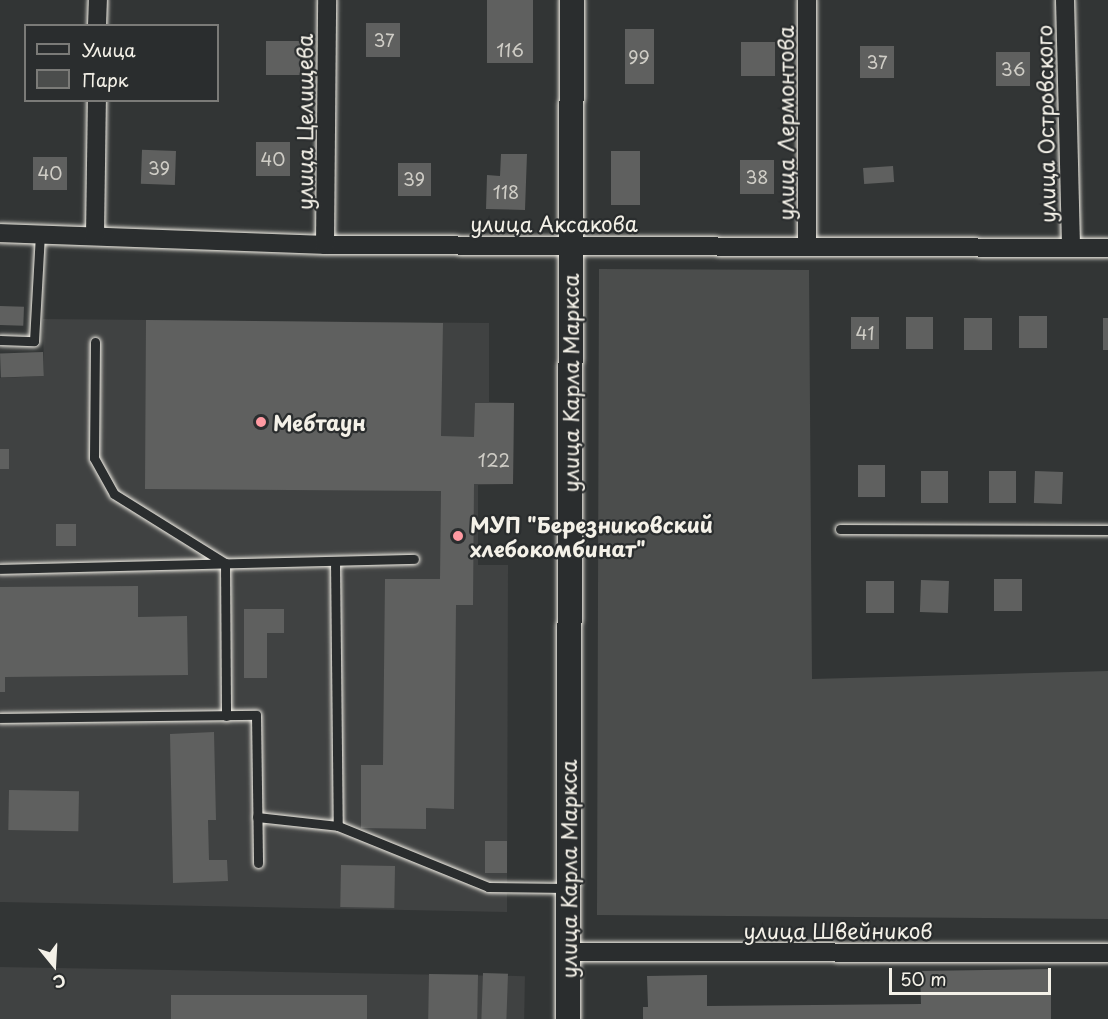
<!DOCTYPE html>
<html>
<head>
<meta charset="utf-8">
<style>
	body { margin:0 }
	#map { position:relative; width:1108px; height:1019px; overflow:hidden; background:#323535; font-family:"Playpen Sans",sans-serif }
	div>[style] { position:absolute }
	.built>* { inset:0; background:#404242; transform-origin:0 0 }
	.green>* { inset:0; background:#4b4d4c }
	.building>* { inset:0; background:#5f605f; transform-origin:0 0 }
	.roads { filter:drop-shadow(0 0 2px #f4f1e8) drop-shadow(0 0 2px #f4f1e8) }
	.lane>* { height:9px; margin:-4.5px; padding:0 4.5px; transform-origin:4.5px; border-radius:4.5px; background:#2a2d2e }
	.street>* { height:18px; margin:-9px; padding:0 9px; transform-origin:9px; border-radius:9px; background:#2a2d2e }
	.secondary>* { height:24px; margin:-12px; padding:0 12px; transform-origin:12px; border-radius:12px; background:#2a2d2e }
	.dots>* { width:16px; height:16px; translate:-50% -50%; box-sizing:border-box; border:3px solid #2a2d2e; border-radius:50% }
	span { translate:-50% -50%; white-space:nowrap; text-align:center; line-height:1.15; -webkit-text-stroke:4.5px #2a2d2e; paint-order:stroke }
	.number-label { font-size:18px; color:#cfcdc6 }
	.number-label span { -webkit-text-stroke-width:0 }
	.street-label { font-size:21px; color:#f4f1e8 }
	.poi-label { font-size:21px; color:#f4f1e8; font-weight:700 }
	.left { translate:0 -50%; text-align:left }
	.legend { position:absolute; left:24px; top:24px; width:195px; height:78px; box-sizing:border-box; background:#2a2d2e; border:2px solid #7b7b78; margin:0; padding:8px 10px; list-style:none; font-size:18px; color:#f4f1e8 }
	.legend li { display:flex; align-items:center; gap:12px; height:30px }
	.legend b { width:30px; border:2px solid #7b7b78 }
	.north { position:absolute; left:24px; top:935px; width:60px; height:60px; -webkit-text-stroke:4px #2a2d2e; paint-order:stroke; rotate:162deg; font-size:16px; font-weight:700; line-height:24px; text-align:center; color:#f4f1e8 }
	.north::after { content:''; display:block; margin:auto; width:21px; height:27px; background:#f4f1e8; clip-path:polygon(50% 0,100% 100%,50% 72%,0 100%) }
	.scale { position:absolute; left:889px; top:968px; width:162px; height:27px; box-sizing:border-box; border:3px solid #f4f1e8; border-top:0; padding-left:8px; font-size:18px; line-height:21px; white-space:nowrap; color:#f4f1e8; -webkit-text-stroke:4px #2a2d2e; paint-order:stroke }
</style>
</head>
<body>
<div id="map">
	<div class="built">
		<div style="clip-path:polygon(43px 319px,489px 323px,489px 402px,514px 403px,513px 484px,478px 485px,478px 565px,508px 565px,507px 912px,0 902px,0 378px,44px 376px)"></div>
		<div style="left:0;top:967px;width:525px;height:52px;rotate:1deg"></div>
	</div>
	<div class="green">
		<div style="clip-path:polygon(599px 269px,809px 270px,812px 679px,1108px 671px,1108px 919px,597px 915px)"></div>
	</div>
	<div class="building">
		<div style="left:487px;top:0;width:46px;height:63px"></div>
		<div style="left:400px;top:23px;width:34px;height:34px;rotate:90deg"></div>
		<div style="left:625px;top:29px;width:29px;height:55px"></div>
		<div style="left:300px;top:41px;width:34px;height:34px;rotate:90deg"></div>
		<div style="left:775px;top:42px;width:34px;height:34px;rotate:90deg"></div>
		<div style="left:860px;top:46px;width:34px;height:32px"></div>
		<div style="left:1030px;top:52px;width:34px;height:34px;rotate:90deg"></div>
		<div style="left:290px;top:142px;width:34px;height:34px;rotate:90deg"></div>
		<div style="left:176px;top:151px;width:34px;height:34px;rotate:92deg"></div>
		<div style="left:611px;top:151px;width:29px;height:54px"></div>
		<div style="clip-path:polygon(501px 154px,527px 154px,525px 210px,486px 209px,487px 175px,500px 176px)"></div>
		<div style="left:67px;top:157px;width:33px;height:34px;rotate:90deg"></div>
		<div style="left:774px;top:160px;width:34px;height:34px;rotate:90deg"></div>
		<div style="left:398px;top:163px;width:33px;height:33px"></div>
		<div style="left:893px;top:166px;width:16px;height:30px;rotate:86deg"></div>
		<div style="left:0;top:306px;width:24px;height:19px;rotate:2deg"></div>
		<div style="left:1019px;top:316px;width:28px;height:32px"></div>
		<div style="left:851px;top:317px;width:28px;height:32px"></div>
		<div style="left:906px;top:317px;width:27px;height:32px"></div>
		<div style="left:964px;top:318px;width:28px;height:32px"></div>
		<div style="left:1103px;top:318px;width:5px;height:32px"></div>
		<div style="clip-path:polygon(146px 320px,443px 323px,441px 436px,474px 437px,475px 403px,514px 403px,513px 484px,474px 484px,473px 605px,456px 605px,454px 809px,426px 808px,426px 829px,361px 828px,361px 765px,383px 765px,385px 579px,440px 579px,441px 491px,145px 489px)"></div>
		<div style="left:43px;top:352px;width:24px;height:43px;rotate:88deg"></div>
		<div style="left:0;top:449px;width:9px;height:20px"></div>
		<div style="left:858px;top:465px;width:27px;height:32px"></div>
		<div style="left:921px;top:471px;width:27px;height:32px"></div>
		<div style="left:989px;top:471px;width:27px;height:32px"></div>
		<div style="left:1035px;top:471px;width:28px;height:32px;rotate:2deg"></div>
		<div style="left:56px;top:524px;width:20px;height:22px"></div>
		<div style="left:994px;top:579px;width:28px;height:32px"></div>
		<div style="left:921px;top:580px;width:28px;height:32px;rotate:2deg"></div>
		<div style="left:866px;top:581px;width:28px;height:32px"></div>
		<div style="clip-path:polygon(138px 586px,138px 617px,187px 616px,188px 675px,5px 677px,5px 692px,0 692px,0 587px)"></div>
		<div style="clip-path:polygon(244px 609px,284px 609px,284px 633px,267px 633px,267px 678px,244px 678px)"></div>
		<div style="clip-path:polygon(214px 732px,216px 820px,208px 820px,209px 860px,227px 860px,228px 881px,173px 883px,170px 734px)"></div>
		<div style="left:9px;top:790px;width:70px;height:40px;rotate:1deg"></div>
		<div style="left:485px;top:841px;width:22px;height:32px"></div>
		<div style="left:341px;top:865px;width:54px;height:42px;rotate:1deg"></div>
		<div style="clip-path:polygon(1051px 969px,1051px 1019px,643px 1019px,643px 1007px,648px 1007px,647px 976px,707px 975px,707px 1006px,921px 1004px,920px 971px)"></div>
		<div style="left:483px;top:973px;width:25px;height:46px;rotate:2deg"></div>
		<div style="left:429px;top:974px;width:49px;height:45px;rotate:1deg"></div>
		<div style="left:171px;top:995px;width:196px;height:24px"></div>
	</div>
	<div class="roads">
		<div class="lane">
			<div style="left:0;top:340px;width:34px;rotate:2deg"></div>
			<div style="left:34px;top:341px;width:107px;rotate:-86.8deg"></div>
			<div style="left:95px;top:342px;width:116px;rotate:90.5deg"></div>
			<div style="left:94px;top:458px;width:41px;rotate:60.9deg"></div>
			<div style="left:114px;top:494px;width:131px;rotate:31.9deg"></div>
			<div style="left:225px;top:563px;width:153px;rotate:89.6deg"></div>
			<div style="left:840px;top:529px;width:268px;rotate:0.2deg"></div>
			<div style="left:335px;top:561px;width:265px;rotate:89.4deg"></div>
			<div style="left:338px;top:826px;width:162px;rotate:22.1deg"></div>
			<div style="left:488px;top:887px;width:80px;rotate:0.7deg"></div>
			<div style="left:0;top:569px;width:414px;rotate:-1.4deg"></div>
			<div style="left:0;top:718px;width:256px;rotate:-0.7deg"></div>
			<div style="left:256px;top:715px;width:148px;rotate:89.2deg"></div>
			<div style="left:257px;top:817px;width:81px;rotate:6.3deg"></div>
		</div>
		<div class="street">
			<div style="left:807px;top:0;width:246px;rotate:90deg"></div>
			<div style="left:1065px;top:0;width:247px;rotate:88.6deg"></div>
			<div style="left:97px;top:26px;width:26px;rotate:-88deg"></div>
			<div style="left:0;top:233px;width:325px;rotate:2.1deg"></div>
			<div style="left:325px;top:245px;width:783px;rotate:0.22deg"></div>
			<div style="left:95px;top:236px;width:136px;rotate:-89.2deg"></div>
			<div style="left:325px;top:245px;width:245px;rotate:-89.5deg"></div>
			<div style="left:568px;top:952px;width:540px;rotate:0.11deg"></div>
		</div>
		<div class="secondary">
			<div style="left:568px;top:1019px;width:1019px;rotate:-89.78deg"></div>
		</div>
	</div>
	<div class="dots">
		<div style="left:261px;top:422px;background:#ff9aa2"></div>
		<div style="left:458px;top:536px;background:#ff9aa2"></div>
	</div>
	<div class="number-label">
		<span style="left:384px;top:40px">37</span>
		<span style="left:510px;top:50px">116</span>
		<span style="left:639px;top:57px">99</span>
		<span style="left:877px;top:62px">37</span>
		<span style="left:1013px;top:69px">36</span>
		<span style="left:273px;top:159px">40</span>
		<span style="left:159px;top:168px">39</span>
		<span style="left:50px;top:173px">40</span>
		<span style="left:757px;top:177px">38</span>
		<span style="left:414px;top:179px">39</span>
		<span style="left:506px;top:192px">118</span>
		<span style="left:865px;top:333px">41</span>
		<span style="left:494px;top:460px">122</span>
	</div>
	<div class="street-label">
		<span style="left:304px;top:122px;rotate:-90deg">улица Целищева</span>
		<span style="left:785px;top:123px;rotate:-90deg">улица Лермонтова</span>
		<span style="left:1045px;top:124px;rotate:-91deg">улица Островского</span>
		<span style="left:554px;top:223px">улица Аксакова</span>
		<span style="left:570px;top:383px;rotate:-90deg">улица Карла Маркса</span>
		<span style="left:568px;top:869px;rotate:-90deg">улица Карла Маркса</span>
		<span style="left:838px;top:930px">улица Швейников</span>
	</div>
	<div class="poi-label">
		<span class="left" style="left:273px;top:422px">Мебтаун</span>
		<span class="left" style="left:470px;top:536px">МУП "Березниковский<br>хлебокомбинат"</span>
	</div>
	<ul class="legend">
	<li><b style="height:8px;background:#2a2d2e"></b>Улица</li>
	<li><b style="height:16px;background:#4b4d4c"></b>Парк</li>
	</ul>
	<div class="north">С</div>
	<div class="scale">50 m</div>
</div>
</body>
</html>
